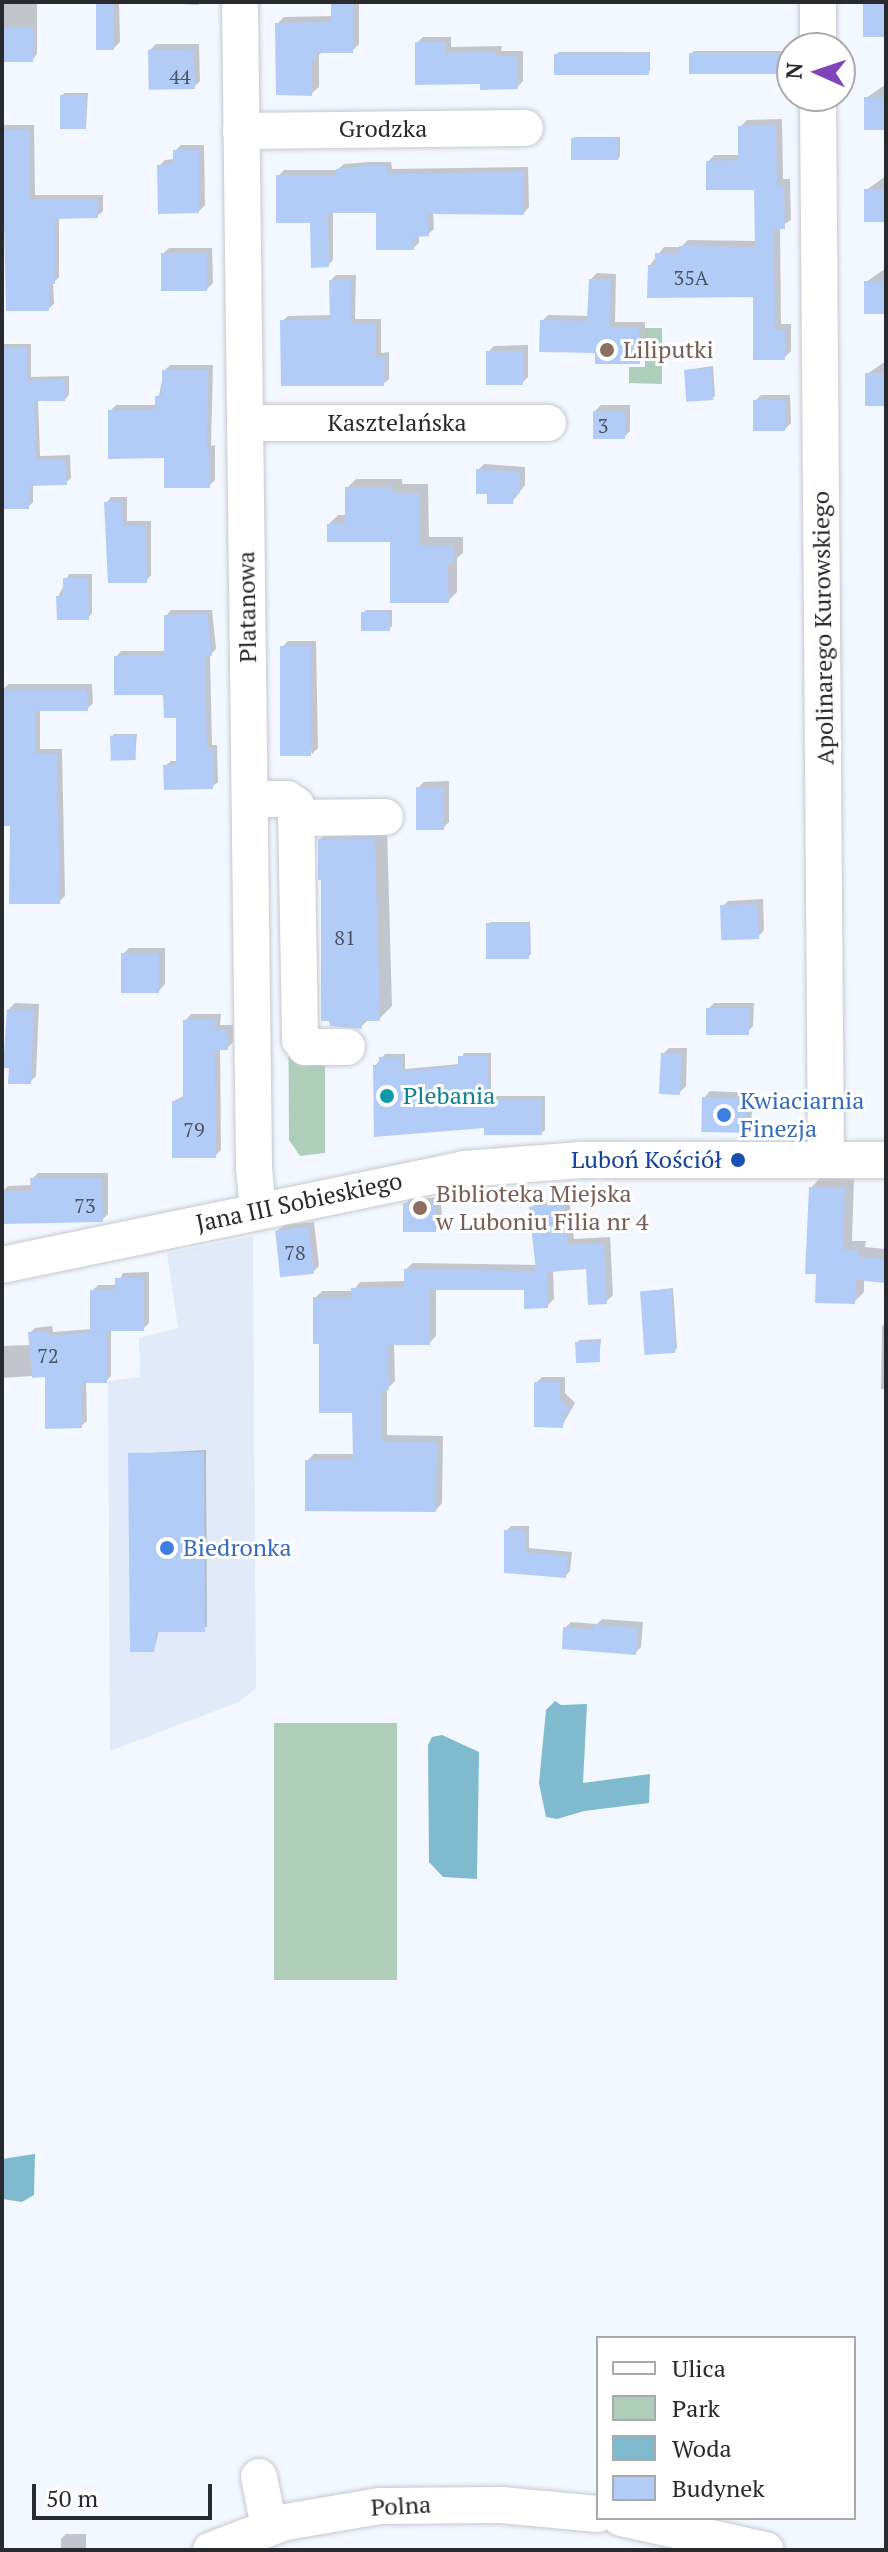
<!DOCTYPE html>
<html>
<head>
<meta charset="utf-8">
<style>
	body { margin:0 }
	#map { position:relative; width:888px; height:2552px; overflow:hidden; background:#f3f7ff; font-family:"PT Serif",serif }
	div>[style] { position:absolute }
	.built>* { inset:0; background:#e1eaf8 }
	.green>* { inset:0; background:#aeceba; transform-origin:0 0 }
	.water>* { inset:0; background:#7fbacf }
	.shadow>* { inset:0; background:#0003 }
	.building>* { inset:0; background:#b2ccf8; transform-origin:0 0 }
	.roads { filter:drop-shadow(0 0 2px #c4c8d0) drop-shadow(0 0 2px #c4c8d0) }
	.minor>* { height:36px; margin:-18px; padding:0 18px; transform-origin:18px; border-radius:18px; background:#fff }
	.dots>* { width:22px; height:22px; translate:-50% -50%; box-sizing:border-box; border:4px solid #fff; border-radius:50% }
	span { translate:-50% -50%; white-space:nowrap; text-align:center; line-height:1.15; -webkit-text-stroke:6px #fff; paint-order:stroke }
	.number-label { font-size:20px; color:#4b5260 }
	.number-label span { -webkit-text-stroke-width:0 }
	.street-label { font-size:24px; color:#292a2d }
	.education-label { font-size:24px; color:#785e54 }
	.left { translate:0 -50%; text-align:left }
	.culture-label { font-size:24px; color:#0d838f }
	.shop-label { font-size:24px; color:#366cbe }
	.transit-label { font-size:24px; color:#164399 }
	.right { translate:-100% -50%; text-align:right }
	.frame { position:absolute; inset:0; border:4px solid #292a2d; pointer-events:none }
	.legend { position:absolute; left:596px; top:2336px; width:260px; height:184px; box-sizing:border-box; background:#fff; border:2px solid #a9aaab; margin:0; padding:10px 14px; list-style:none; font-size:24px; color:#292a2d }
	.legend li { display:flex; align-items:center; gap:16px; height:40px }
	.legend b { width:40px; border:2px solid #a9aaab }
	.north { position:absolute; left:776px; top:32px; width:80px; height:80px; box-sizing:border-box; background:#fff; border:2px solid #a9aaab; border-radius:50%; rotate:273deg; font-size:22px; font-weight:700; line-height:32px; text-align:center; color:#292a2d }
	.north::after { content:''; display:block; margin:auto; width:28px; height:36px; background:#8145ba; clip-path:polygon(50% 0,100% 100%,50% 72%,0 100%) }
	.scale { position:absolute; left:32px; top:2484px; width:180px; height:36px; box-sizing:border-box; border:4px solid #292a2d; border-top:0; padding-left:10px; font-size:24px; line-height:28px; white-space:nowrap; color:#292a2d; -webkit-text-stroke:6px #fff; paint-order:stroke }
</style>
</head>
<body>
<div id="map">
	<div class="built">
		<div style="clip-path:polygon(253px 1236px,256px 1688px,239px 1702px,110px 1751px,108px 1381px,140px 1377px,139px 1338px,178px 1328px,167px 1253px)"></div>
	</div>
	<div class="green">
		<div style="clip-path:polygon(645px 328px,662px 328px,662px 384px,629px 383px,629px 367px,645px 367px)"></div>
		<div style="clip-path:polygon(288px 954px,325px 1061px,325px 1153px,300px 1156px,289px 1140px)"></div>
		<div style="left:274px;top:1723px;width:123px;height:257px"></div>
	</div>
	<div class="water">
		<div style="clip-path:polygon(555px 1701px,561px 1705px,587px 1704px,583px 1783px,650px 1774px,649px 1803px,584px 1811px,557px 1819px,546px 1817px,539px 1783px,546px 1710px)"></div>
		<div style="clip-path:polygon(442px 1735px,479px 1752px,477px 1879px,443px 1877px,429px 1862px,428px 1745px,432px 1737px)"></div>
		<div style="clip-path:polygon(35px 2154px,34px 2195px,22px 2202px,2px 2199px,2px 2159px)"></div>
	</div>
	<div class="shadow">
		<div style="clip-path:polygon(2px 2px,97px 2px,37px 4px,37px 54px,33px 59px,2px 60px)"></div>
		<div style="clip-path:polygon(104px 2px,119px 2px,120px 42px,114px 48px)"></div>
		<div style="clip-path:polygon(154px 2px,201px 2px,198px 5px)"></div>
		<div style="clip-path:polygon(333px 2px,359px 2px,359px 44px,352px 51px,323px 51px,319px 55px,319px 87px,311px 94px,277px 24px,284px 17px,333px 16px)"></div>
		<div style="clip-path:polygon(868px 2px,886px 2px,886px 35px,865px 5px)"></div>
		<div style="clip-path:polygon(423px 37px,451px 37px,451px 47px,502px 46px,501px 51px,523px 51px,523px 81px,517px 87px,482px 82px,417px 43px)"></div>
		<div style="clip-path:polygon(156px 44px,199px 44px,200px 81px,194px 87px,150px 50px)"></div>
		<div style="clip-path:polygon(694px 51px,786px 51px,786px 70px,783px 72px,691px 54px)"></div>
		<div style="clip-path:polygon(559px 52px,650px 52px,650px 70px,648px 73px,556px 55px)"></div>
		<div style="clip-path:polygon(886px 84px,886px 128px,866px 98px)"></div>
		<div style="clip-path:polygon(65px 93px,88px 93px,86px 127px,62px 95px)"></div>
		<div style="clip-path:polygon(782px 119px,783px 179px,790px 179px,791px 220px,780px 227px,781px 324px,791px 324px,791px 351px,784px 358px,754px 295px,650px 265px,664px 247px,681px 247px,688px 240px,757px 241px,756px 188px,708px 162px,714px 155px,740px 155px,740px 127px,747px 120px)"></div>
		<div style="clip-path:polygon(4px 125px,34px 125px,35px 195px,103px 195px,103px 211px,97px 216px,59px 217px,59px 277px,53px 283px,54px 304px,48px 309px,5px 197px,2px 197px)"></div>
		<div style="clip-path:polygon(575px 137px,620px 137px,620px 156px,618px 159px,573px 139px)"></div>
		<div style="clip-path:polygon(181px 145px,204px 145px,205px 205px,199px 211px,159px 166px,165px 160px,175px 159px,175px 151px)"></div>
		<div style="clip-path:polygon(369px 162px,391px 162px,392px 169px,528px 167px,529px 207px,524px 213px,433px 212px,434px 229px,428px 234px,419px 235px,419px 243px,413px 248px,378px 211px,333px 211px,333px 260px,328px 265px,312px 221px,278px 176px,284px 170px,337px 170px,344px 164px)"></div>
		<div style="clip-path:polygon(886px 176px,886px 220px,866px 190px)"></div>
		<div style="clip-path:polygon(169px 248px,212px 248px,213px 283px,207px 289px,163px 254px)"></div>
		<div style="clip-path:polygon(886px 268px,886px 312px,866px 282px)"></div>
		<div style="clip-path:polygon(597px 273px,616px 274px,615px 322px,645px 322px,645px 356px,639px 362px,597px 351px,542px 321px,548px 315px,590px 316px,591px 279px)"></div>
		<div style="clip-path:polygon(336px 275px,356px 275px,355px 319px,381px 319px,381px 353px,389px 352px,389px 379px,383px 384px,282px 321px,288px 316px,332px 315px,331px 280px)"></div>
		<div style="clip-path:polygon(2px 344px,31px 344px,31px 377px,69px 376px,69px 395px,65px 399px,38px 399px,40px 456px,70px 455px,71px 478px,66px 483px,33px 483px,33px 502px,28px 507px,2px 507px)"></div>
		<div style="clip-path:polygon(528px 345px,528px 377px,522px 383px,488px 352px,494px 346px)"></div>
		<div style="clip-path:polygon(886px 361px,886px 404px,867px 374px)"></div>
		<div style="clip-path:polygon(170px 365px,213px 365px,211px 446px,215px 445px,215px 480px,209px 486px,110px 411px,116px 405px,157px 405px,164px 371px)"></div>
		<div style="clip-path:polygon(713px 366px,715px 396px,712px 398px,686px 370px)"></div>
		<div style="clip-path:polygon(761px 395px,790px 395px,791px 423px,785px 429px,755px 401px)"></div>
		<div style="clip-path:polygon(601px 405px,630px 405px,630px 431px,624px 437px,595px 411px)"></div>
		<div style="clip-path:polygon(484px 464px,525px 467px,525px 485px,512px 502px,489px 492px,478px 470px)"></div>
		<div style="clip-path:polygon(356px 479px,402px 479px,402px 484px,428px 484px,429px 537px,463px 537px,463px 553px,457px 558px,457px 592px,448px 601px,392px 540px,329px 524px,338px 515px,347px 515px,347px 488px)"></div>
		<div style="clip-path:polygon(111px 497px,127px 497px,127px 521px,151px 521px,151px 575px,146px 581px,106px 503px)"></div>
		<div style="clip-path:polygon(69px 574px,92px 574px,92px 613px,88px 618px,58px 597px)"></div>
		<div style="clip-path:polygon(171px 610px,212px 610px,216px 649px,210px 655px,212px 745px,217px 745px,218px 782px,212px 787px,165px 766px,171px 761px,178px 761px,178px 716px,165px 693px,116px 657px,121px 651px,166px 651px,166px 616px)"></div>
		<div style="clip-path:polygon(366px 610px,392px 610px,392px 626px,389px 629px,363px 613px)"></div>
		<div style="clip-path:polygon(288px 641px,316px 641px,318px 748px,312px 754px,282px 647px)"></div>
		<div style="clip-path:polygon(9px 684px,92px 684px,93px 703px,87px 709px,40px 709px,40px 749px,62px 749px,65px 896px,59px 902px,12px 824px,3px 689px)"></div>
		<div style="clip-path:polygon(114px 734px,137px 734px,135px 758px,112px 737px)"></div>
		<div style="clip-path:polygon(449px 781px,449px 822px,443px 828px,418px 788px,424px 782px)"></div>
		<div style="clip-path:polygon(387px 826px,392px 1006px,379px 1019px,369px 1019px,361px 1027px,323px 1020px,323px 878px,320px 840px,332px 827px)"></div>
		<div style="clip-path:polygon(763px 899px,764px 930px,758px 937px,722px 907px,728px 901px)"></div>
		<div style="clip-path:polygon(491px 922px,530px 922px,531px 954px,528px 957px,488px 924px)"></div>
		<div style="clip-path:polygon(129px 948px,165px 948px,165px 984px,159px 991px,123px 954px)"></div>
		<div style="clip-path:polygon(15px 1003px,39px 1004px,36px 1076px,30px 1082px,11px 1066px,9px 1009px)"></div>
		<div style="clip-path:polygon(714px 1003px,754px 1003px,753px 1026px,747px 1032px,708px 1009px)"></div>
		<div style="clip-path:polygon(191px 1014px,221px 1014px,220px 1025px,233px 1025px,233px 1042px,227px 1048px,220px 1048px,221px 1150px,215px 1156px,174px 1101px,185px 1095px,185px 1021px)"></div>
		<div style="clip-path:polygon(669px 1048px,687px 1048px,686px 1086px,680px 1092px,663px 1054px)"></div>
		<div style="clip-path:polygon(464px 1053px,491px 1053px,491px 1096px,545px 1096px,545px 1130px,541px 1133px,486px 1126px,375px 1066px,385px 1054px,405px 1054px,405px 1069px,460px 1064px)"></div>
		<div style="clip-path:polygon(710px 1091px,753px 1093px,751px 1125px,745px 1131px,704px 1098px)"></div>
		<div style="clip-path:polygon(38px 1173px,108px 1173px,108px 1214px,102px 1220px,2px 1192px,8px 1186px,32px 1185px,32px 1179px)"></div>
		<div style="clip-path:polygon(820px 1178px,854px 1179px,852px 1241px,866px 1241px,865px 1247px,886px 1249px,886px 1281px,864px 1279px,864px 1292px,854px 1302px,818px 1272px,811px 1188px)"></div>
		<div style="clip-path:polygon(569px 1197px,574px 1239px,610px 1237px,613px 1295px,606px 1302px,588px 1266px,553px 1270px,554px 1299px,547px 1306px,525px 1288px,436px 1288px,436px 1336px,429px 1343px,394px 1343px,395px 1381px,387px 1389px,387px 1435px,443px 1436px,442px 1503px,436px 1510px,307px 1461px,314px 1454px,355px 1454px,354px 1411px,321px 1342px,315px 1298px,322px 1291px,353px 1291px,360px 1282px,406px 1281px,406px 1269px,413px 1263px,537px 1265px,531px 1208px,538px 1201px)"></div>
		<div style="clip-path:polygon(411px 1198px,441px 1198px,442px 1224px,435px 1230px,405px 1204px)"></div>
		<div style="clip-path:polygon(314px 1222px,319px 1266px,313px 1272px,277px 1231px,284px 1225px)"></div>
		<div style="clip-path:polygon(149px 1272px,149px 1323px,143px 1329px,111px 1329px,111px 1376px,106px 1381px,86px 1381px,87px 1421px,81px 1426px,47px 1375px,2px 1378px,2px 1346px,31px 1345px,30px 1333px,35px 1328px,52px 1326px,53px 1332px,92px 1329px,92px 1291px,98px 1285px,117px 1285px,123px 1273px)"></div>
		<div style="clip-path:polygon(673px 1288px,677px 1348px,674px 1351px,642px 1292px)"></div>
		<div style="clip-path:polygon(886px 1322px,886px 1389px,881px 1389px,882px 1326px)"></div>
		<div style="clip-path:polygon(601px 1339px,599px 1360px,577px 1343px,580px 1340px)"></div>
		<div style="clip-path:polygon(542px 1377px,565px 1377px,565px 1393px,575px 1403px,562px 1426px,536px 1383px)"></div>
		<div style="clip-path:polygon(206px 1450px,207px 1627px,159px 1630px,154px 1650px,130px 1454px)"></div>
		<div style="clip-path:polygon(511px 1526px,529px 1526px,529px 1548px,572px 1552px,570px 1571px,565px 1576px,506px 1571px,506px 1531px)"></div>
		<div style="clip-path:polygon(602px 1619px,643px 1622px,641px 1647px,635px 1653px,565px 1628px,571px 1622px,597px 1624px)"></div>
		<div style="clip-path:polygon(66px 2534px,86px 2534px,86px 2549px,104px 2550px,61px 2550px,61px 2539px)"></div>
	</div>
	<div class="building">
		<div style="left:96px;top:2px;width:18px;height:48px"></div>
		<div style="clip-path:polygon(331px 2px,353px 2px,353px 53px,316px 53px,316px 61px,312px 61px,312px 96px,276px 95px,275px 23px,331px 22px)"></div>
		<div style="left:863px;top:4px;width:23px;height:33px"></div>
		<div style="left:2px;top:27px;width:31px;height:35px"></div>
		<div style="clip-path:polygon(415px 42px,446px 42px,446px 53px,496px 52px,496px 56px,518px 56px,518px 89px,480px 90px,480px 84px,415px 85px)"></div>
		<div style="left:194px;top:49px;width:40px;height:46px;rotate:89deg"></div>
		<div style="clip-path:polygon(628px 53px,649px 53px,649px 75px,554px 75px,554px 54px)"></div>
		<div style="left:689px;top:53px;width:95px;height:21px"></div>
		<div style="left:60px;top:95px;width:26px;height:34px"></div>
		<div style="left:864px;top:97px;width:22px;height:33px"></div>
		<div style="clip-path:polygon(776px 125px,777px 185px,784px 185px,785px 229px,774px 229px,775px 330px,785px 330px,785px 360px,753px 360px,753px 297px,647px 298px,648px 265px,655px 265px,655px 253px,679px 253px,679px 246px,755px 247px,754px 190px,706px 190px,706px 161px,738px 160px,738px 126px)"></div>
		<div style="clip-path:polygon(30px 129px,30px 199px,98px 199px,98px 218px,55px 219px,55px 284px,49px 284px,49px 311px,6px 311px,2px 130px)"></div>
		<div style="left:571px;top:138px;width:47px;height:22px"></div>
		<div style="clip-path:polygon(173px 150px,199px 150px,199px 213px,158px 214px,157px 165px,173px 164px)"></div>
		<div style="clip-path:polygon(362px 166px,387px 166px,387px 174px,524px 172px,524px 215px,428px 214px,429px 236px,414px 237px,414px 250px,376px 250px,376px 213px,328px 213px,329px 267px,311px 268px,310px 223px,276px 223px,276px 175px,336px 175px,336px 169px)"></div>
		<div style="left:864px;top:189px;width:22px;height:33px"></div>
		<div style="left:161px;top:253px;width:46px;height:38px"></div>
		<div style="clip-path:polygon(351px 279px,351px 323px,376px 323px,376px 357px,385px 357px,384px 386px,281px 386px,280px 320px,330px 320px,329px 280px)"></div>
		<div style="clip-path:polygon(589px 279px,611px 279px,610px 327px,639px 327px,640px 364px,595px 364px,595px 353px,539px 352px,540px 320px,587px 321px)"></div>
		<div style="left:864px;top:281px;width:22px;height:33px"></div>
		<div style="clip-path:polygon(27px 347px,27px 381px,65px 379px,65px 401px,35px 401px,36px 460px,66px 459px,67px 485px,29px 486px,29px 509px,2px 509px,2px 348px)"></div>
		<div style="left:486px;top:351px;width:37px;height:34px"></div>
		<div style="left:711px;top:368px;width:32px;height:27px;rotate:86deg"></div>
		<div style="clip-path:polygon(162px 370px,208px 370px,207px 450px,210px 450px,210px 488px,164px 488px,164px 458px,108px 459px,108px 410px,155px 410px,155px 396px,162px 396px)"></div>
		<div style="left:865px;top:373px;width:21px;height:33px"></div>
		<div style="left:753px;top:400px;width:32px;height:31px"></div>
		<div style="left:593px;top:411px;width:32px;height:28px"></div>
		<div style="clip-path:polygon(476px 469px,520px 472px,520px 493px,514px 494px,513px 504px,487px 504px,487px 494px,476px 494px)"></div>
		<div style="clip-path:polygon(345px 487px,393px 487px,393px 493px,420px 493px,420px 545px,454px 545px,454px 564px,448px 564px,449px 603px,390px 603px,390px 542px,327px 542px,327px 524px,345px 524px)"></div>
		<div style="clip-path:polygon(104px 502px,122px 502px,123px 526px,146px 525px,147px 583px,108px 583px)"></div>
		<div style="clip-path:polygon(63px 578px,88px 578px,89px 620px,57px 620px,56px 596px,63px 596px)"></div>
		<div style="left:361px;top:612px;width:29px;height:19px"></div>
		<div style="clip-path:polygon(207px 614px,212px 656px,205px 656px,207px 749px,213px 749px,213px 789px,164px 790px,163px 765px,176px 765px,176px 718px,164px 718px,163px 695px,114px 695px,114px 656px,164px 655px,164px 615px)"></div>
		<div style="left:280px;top:646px;width:31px;height:110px"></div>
		<div style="clip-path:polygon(2px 689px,87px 689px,88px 711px,35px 711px,35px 754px,57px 754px,60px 904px,9px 904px,10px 826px,4px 826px)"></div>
		<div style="left:135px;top:735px;width:25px;height:25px;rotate:88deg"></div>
		<div style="left:416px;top:787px;width:28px;height:43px"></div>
		<div style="clip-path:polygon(375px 838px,380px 1021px,362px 1021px,362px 1029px,330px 1026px,329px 1021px,321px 1021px,321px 880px,318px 880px,318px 839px)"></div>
		<div style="left:758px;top:904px;width:35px;height:38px;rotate:88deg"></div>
		<div style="left:529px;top:923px;width:36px;height:43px;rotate:90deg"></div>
		<div style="left:121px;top:953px;width:38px;height:40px"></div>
		<div style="left:706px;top:1008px;width:43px;height:27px"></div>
		<div style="clip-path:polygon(7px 1009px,34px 1009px,31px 1084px,8px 1084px,9px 1068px,3px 1068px)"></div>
		<div style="clip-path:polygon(215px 1019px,215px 1030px,228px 1030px,228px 1050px,215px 1050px,216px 1158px,172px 1158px,172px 1101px,183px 1100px,183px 1020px)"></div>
		<div style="left:661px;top:1053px;width:21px;height:41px;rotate:3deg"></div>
		<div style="clip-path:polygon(458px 1056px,488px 1056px,489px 1099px,542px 1099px,542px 1135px,484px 1135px,484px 1128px,374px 1137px,373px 1065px,379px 1065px,379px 1057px,402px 1057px,402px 1071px,458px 1066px)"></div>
		<div style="left:702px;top:1097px;width:46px;height:35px;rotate:1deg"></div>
		<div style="clip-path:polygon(30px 1178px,102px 1178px,103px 1222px,2px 1224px,2px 1191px,31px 1191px)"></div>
		<div style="clip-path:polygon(809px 1187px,845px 1188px,843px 1250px,857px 1250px,857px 1256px,886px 1259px,886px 1283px,856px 1280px,855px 1304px,815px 1303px,816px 1274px,805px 1274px)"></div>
		<div style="left:403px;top:1203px;width:33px;height:29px"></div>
		<div style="clip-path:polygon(563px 1203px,568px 1245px,604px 1243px,607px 1304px,588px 1305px,586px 1269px,547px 1272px,548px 1308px,524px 1309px,524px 1290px,430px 1290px,430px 1345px,388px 1345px,389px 1390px,381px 1390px,381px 1441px,437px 1442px,436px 1512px,305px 1511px,305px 1460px,353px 1460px,352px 1413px,319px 1413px,319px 1344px,313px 1344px,313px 1297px,351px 1297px,351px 1288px,404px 1287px,404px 1269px,536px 1271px,529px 1207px)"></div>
		<div style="left:309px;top:1227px;width:47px;height:34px;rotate:84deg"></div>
		<div style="clip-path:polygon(115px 1278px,144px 1278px,144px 1331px,90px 1331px,90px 1290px,115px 1290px)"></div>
		<div style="left:671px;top:1289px;width:64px;height:31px;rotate:86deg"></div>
		<div style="clip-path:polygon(48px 1331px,49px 1336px,107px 1331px,107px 1383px,82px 1383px,82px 1428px,45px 1429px,45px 1377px,32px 1378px,28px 1332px)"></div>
		<div style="left:599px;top:1341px;width:21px;height:24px;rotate:87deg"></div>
		<div style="clip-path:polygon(534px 1382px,560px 1382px,560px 1399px,571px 1410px,563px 1416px,563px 1428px,534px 1427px)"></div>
		<div style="clip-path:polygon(204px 1452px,205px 1632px,157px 1632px,154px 1652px,130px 1652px,128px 1453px)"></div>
		<div style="clip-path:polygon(504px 1530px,525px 1530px,525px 1552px,568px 1556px,566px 1578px,504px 1573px)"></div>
		<div style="clip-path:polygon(594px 1624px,638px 1628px,636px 1655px,562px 1649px,563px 1627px,594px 1630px)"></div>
	</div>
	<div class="roads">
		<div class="minor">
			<div style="left:240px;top:2px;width:1166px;rotate:89.31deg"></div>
			<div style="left:254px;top:1168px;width:43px;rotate:84.7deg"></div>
			<div style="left:818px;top:2px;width:46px;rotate:90deg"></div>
			<div style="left:818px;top:96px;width:1064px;rotate:89.57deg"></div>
			<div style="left:241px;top:131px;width:284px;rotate:-0.6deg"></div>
			<div style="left:245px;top:423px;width:303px"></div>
			<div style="left:250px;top:799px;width:37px"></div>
			<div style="left:287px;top:799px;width:11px;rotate:34deg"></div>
			<div style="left:296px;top:805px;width:235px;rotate:89deg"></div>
			<div style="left:300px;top:1040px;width:9px;rotate:54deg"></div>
			<div style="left:305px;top:1047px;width:42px"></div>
			<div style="left:296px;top:818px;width:89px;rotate:-0.6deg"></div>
			<div style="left:2px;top:1265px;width:472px;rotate:-11.7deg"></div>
			<div style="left:464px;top:1169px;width:117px;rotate:-4.4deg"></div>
			<div style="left:581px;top:1160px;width:305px"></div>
			<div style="left:259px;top:2477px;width:51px;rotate:78.7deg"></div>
			<div style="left:621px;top:2518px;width:148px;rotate:12.5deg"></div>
			<div style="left:211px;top:2550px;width:80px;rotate:-20.5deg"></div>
			<div style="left:286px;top:2522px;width:95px;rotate:-9.7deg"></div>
			<div style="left:380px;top:2506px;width:121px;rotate:-0.5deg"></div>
			<div style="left:501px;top:2505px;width:97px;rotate:5.3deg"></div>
		</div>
	</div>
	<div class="dots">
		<div style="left:607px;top:350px;background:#8d6e63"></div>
		<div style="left:387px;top:1096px;background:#0f9aa8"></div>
		<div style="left:724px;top:1115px;background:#3f7fe0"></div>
		<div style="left:738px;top:1160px;background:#1a4fb4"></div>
		<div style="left:420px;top:1208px;background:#8d6e63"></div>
		<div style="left:167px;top:1548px;background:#3f7fe0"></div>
	</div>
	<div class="number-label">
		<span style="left:180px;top:76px">44</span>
		<span style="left:691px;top:277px">35A</span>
		<span style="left:603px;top:425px">3</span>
		<span style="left:345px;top:937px">81</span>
		<span style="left:194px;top:1129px">79</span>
		<span style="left:85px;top:1205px">73</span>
		<span style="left:295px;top:1252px">78</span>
		<span style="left:48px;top:1355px">72</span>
	</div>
	<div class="street-label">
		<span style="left:383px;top:129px">Grodzka</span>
		<span style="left:397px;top:423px">Kasztelańska</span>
		<span style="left:247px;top:607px;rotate:-91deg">Platanowa</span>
		<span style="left:823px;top:628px;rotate:-91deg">Apolinarego Kurowskiego</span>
		<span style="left:299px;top:1202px;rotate:-12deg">Jana III Sobieskiego</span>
		<span style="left:401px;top:2506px;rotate:-3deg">Polna</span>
	</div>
	<div class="education-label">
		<span class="left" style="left:623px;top:350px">Liliputki</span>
		<span class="left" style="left:436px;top:1208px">Biblioteka Miejska<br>w Luboniu Filia nr 4</span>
	</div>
	<div class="culture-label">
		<span class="left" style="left:403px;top:1096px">Plebania</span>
	</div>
	<div class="shop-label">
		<span class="left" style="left:740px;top:1115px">Kwiaciarnia<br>Finezja</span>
		<span class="left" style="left:183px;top:1548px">Biedronka</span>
	</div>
	<div class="transit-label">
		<span class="right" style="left:722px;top:1160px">Luboń Kościół</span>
	</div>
	<div class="frame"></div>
	<ul class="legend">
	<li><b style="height:10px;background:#fff"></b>Ulica</li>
	<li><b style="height:22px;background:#aeceba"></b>Park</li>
	<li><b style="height:22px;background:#7fbacf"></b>Woda</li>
	<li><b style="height:22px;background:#b2ccf8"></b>Budynek</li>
	</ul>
	<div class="north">N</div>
	<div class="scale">50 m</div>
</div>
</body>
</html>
